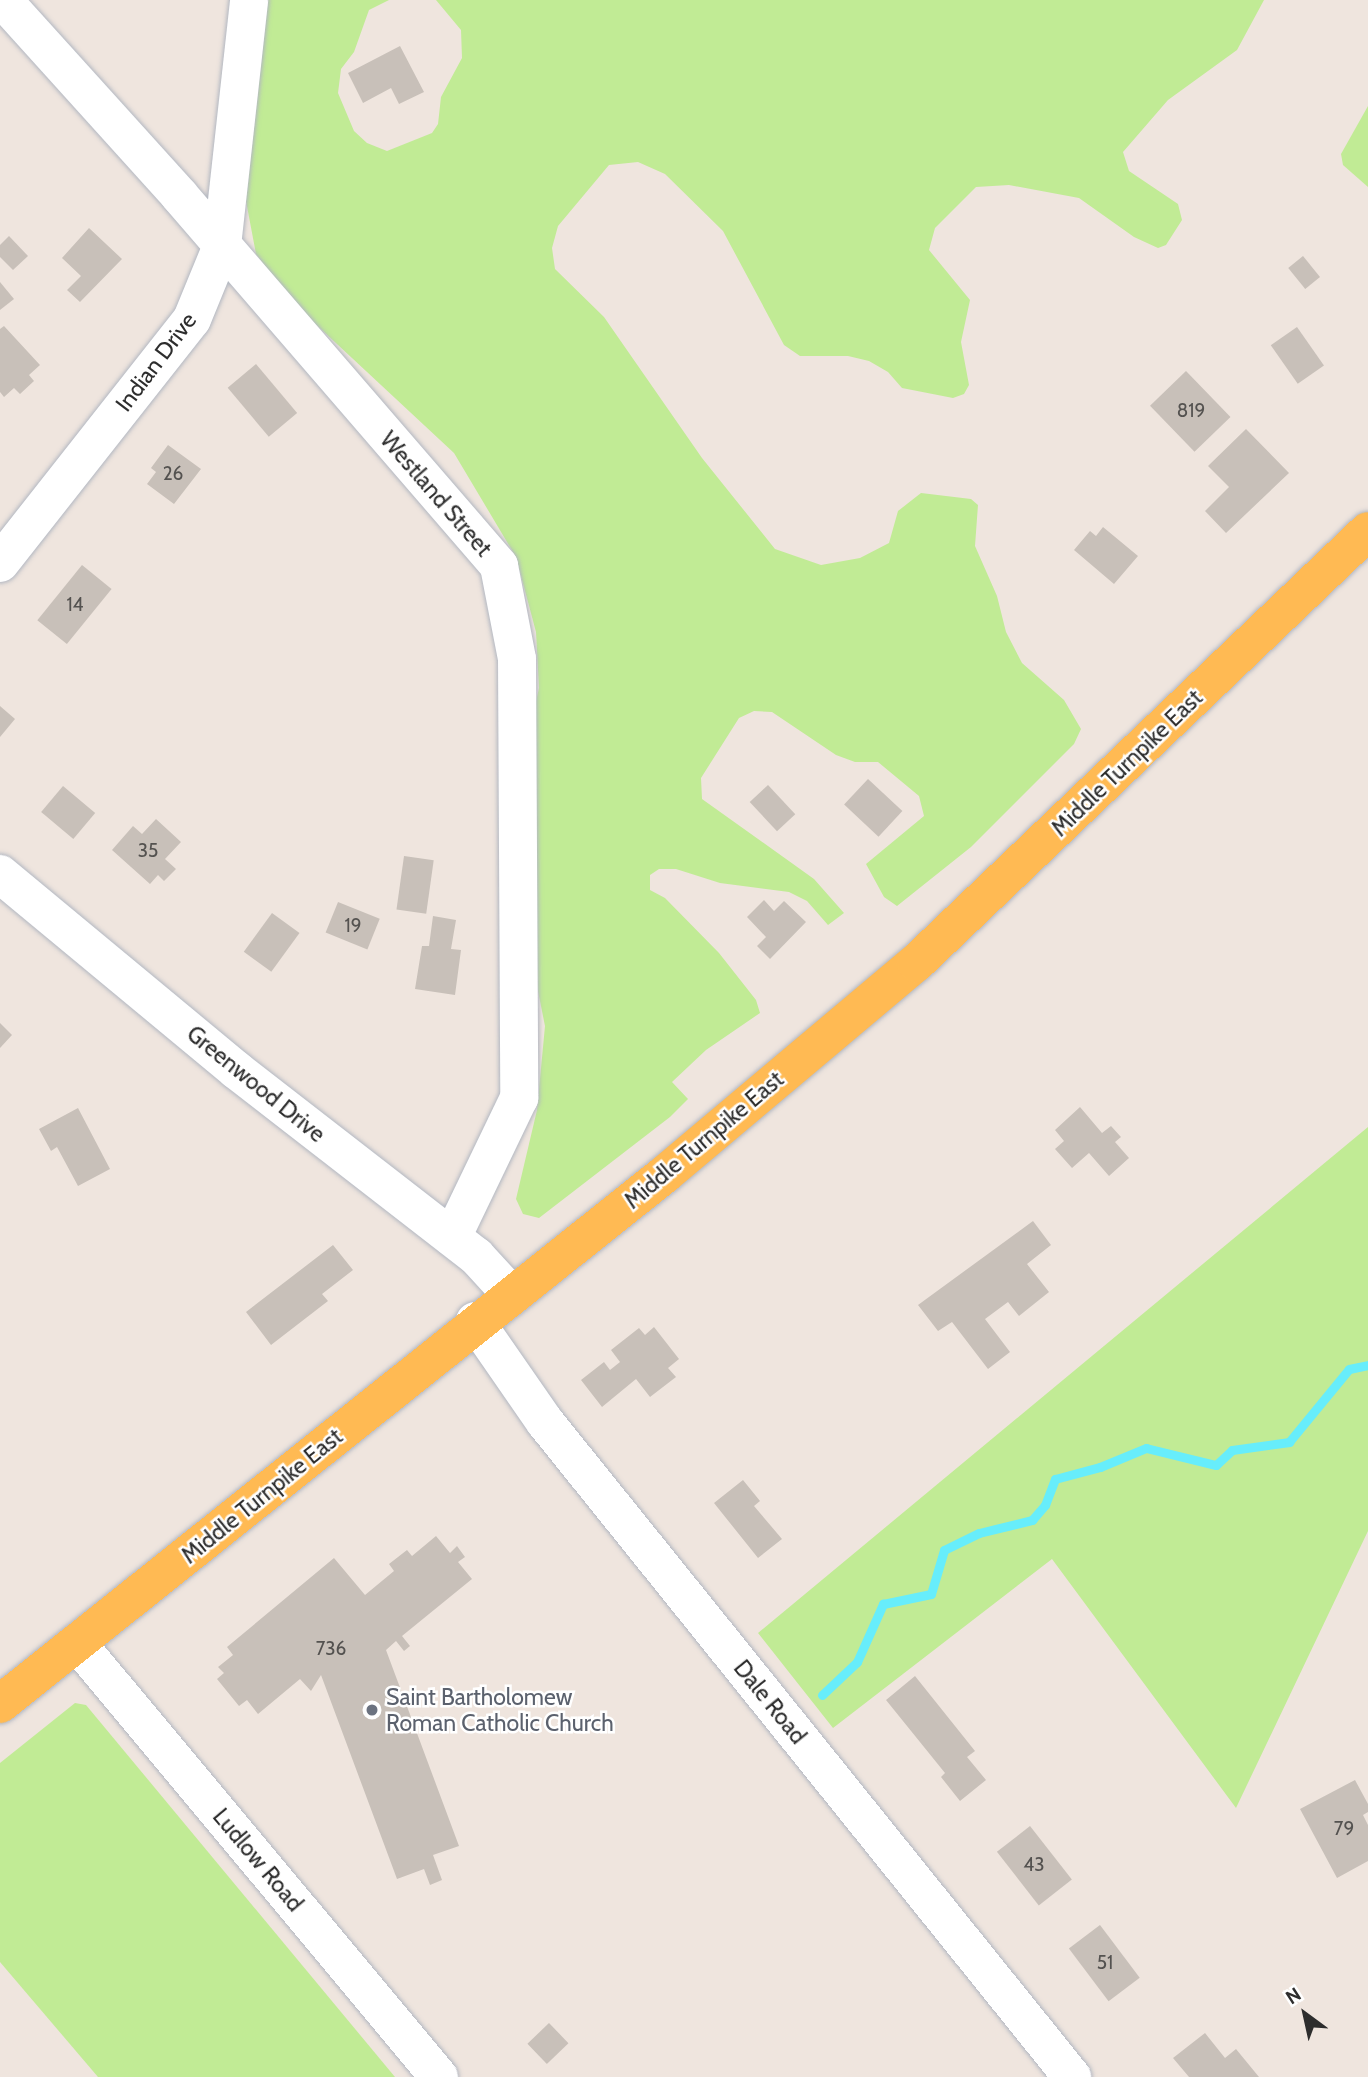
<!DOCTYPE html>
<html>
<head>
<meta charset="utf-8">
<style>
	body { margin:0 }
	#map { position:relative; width:1368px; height:2077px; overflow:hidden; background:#efe5de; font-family:Cabin,sans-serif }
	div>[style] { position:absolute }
	.green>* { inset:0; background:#c1eb95 }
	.stream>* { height:9px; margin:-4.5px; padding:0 4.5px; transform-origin:4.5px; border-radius:4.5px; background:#67edfb }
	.building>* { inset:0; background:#c8c0b9; transform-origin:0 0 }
	.roads { filter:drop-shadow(0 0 2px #b2b7c1) drop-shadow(0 0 2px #b2b7c1) }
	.minor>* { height:38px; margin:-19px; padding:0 19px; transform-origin:19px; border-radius:19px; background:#fff }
	.major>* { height:38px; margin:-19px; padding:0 19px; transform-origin:19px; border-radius:19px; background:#ffba53 }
	.dots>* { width:19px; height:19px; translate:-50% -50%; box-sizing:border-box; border:4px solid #fff; border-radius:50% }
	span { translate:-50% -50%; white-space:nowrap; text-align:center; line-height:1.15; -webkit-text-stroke:5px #fff; paint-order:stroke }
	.number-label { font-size:19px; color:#545250 }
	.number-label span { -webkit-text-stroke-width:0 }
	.street-label { font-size:23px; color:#2d2d2d }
	.worship-label { font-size:23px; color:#5b616d }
	.left { translate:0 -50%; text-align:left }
	.north { position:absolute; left:1270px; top:1979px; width:70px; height:70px; -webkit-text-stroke:5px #fff; paint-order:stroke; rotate:327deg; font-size:19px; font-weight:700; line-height:28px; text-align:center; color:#2d2d2d }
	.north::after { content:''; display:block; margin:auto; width:24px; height:32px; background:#2d2d2d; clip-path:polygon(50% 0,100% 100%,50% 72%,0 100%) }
</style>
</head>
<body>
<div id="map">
	<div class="green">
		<div style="clip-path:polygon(268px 0,389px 0,369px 10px,354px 52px,341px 69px,338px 93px,354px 131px,367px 143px,387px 151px,432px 133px,438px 124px,441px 97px,462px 58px,461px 30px,436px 0,1264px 0,1237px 50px,1168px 100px,1123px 152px,1129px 171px,1178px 204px,1182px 220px,1166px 245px,1158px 248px,1134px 237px,1079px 198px,1009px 185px,976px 187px,935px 228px,929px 250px,970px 300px,961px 342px,969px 385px,964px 394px,953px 398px,902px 388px,888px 372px,869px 361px,848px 356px,800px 356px,784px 345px,723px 231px,665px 174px,638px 162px,609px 165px,558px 226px,552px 248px,555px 269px,604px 317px,702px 458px,775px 549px,821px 565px,860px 558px,889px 543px,898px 511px,921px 493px,971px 499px,978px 505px,975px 546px,997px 596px,1006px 632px,1022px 663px,1064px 700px,1081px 729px,1074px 744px,971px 847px,897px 906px,884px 897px,866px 864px,924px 816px,919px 796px,878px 762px,855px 762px,836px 755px,772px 712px,754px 711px,739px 718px,701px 778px,702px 799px,814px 879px,844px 913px,828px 925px,807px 901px,789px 892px,720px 883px,676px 869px,659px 869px,650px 875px,650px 890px,665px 898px,719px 953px,756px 1000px,760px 1013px,706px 1050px,672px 1082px,688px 1099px,670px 1117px,539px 1218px,523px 1214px,516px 1199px,537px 1110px,545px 1026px,532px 961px,527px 742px,539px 688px,536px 632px,516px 557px,454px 453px,294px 304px,256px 254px,246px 201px)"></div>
		<div style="clip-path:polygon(1368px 106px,1368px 187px,1343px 165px,1341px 154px)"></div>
		<div style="clip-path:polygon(1368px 1127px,1368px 1531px,1236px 1808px,1052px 1559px,833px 1728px,758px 1633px)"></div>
		<div style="clip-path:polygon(75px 1703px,86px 1705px,395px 2077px,98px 2077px,0 1962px,0 1763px)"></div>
	</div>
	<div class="stream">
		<div style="left:822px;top:1695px;width:48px;rotate:-43.3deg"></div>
		<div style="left:857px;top:1662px;width:64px;rotate:-65.9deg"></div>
		<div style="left:883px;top:1604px;width:49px;rotate:-11.8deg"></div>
		<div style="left:931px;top:1594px;width:46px;rotate:-73.5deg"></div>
		<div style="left:944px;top:1550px;width:39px;rotate:-26deg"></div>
		<div style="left:979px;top:1533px;width:55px;rotate:-13.8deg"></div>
		<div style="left:1032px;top:1520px;width:20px;rotate:-49deg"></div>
		<div style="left:1045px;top:1505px;width:28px;rotate:-69deg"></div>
		<div style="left:1055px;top:1479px;width:47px;rotate:-14.9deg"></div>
		<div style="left:1100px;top:1467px;width:50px;rotate:-22.4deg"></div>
		<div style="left:1146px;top:1448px;width:72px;rotate:13.7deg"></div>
		<div style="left:1216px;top:1465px;width:22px;rotate:-43deg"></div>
		<div style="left:1232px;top:1450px;width:58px;rotate:-8deg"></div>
		<div style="left:1289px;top:1442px;width:94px;rotate:-50.6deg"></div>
		<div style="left:1349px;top:1369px;width:19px;rotate:-12deg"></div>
	</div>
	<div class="building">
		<div style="clip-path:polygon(400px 46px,424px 92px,399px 104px,391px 88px,363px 103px,348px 73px)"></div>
		<div style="clip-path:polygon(89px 228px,122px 259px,80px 302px,67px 290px,81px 276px,62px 258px)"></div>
		<div style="clip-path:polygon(9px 236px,28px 256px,13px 270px,0 257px,0 245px)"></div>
		<div style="left:1303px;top:256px;width:27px;height:19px;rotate:51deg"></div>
		<div style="clip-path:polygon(0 282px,14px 299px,0 310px)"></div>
		<div style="clip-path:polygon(4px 326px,40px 365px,29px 375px,34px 381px,20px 394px,14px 388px,4px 397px,0 392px,0 329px)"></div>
		<div style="left:1297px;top:327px;width:47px;height:32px;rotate:55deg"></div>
		<div style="left:256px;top:364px;width:64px;height:37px;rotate:50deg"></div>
		<div style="left:1186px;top:371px;width:64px;height:50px;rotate:46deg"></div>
		<div style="clip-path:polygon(1246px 429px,1289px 473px,1226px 533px,1205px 511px,1229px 487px,1208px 466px)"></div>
		<div style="clip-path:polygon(168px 445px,201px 469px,174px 504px,147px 484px,156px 472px,151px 468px)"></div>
		<div style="clip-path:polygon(1103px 527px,1138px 556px,1114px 584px,1074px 550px,1090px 531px,1096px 536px)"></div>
		<div style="left:82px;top:565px;width:38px;height:71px;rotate:39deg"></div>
		<div style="clip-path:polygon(0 706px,15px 719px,0 737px)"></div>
		<div style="left:868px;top:779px;width:47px;height:35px;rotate:43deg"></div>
		<div style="left:768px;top:785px;width:40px;height:25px;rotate:47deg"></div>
		<div style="left:63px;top:786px;width:42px;height:34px;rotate:40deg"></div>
		<div style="clip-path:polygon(156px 819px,181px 842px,165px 859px,176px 869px,164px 881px,158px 875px,150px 884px,112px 850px,133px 826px,142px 834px)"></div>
		<div style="left:404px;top:856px;width:30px;height:54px;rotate:8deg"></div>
		<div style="clip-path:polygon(764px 900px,774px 911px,784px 901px,806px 922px,770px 959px,757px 946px,766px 937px,747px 917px)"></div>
		<div style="left:338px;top:902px;width:45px;height:33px;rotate:22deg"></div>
		<div style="left:272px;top:913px;width:34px;height:48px;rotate:36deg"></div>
		<div style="clip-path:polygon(433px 916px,456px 920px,451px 949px,461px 950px,455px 995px,415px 989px,422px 946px,429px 946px)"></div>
		<div style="clip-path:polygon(0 1023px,12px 1035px,0 1048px)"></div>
		<div style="clip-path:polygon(1080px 1107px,1102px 1133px,1111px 1126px,1121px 1137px,1115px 1142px,1129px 1158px,1109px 1176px,1089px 1153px,1072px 1168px,1055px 1149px,1064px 1141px,1055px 1130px)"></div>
		<div style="clip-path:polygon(78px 1108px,110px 1169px,78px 1186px,57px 1147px,51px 1151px,39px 1129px)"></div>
		<div style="clip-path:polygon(1033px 1221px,1051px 1245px,1027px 1264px,1049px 1292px,1019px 1316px,1008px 1302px,985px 1319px,1010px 1352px,988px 1369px,952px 1322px,938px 1331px,918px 1305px)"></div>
		<div style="clip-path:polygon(333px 1245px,353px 1270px,322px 1294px,328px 1301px,271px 1345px,246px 1312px)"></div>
		<div style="clip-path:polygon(654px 1327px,679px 1359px,668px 1368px,676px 1377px,650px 1397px,636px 1379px,602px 1407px,581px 1380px,604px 1362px,610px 1370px,620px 1362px,611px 1350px,639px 1328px,645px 1335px)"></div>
		<div style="clip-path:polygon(743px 1480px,760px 1501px,754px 1506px,782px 1539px,758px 1558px,714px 1503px)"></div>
		<div style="clip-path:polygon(436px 1536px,450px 1553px,457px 1546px,465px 1557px,458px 1562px,472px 1579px,402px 1636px,410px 1646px,404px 1651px,396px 1641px,386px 1650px,459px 1846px,433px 1855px,442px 1880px,430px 1885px,424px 1869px,397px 1879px,321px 1675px,311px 1691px,300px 1679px,258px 1714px,247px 1700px,239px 1706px,217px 1679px,224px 1673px,218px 1667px,233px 1655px,227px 1647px,334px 1558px,365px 1595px,394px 1571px,389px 1564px,407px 1550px,412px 1556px)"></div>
		<div style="clip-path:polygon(915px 1676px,975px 1751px,967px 1757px,986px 1780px,960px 1801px,941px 1777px,945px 1773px,886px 1700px)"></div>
		<div style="clip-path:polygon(1355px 1780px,1368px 1804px,1368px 1812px,1363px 1815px,1368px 1825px,1368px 1861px,1337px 1878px,1300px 1809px)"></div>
		<div style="left:1030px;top:1826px;width:68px;height:42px;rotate:52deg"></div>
		<div style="left:1100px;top:1925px;width:66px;height:39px;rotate:53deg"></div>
		<div style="left:549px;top:2023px;width:28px;height:30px;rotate:46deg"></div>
		<div style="clip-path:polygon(1205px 2033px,1225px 2058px,1236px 2049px,1259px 2077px,1189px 2077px,1173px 2058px)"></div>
	</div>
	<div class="roads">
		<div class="minor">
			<div style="left:3px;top:0;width:263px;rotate:47.9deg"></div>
			<div style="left:179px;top:195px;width:490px;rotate:49.2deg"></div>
			<div style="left:499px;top:566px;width:95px;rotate:79deg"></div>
			<div style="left:517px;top:659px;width:439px;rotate:89.7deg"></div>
			<div style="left:519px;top:1098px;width:154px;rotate:115.7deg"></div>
			<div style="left:0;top:563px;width:310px;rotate:-51.8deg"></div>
			<div style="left:192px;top:319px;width:79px;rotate:-67.7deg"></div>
			<div style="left:222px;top:246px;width:247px;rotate:-83.7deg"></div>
			<div style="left:0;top:874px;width:307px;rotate:39.7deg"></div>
			<div style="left:236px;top:1070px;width:304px;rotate:37.8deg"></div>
			<div style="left:476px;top:1256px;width:52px;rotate:47.4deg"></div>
			<div style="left:475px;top:1321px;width:123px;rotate:55.3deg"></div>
			<div style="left:545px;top:1422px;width:841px;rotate:51.18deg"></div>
			<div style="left:77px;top:1643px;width:565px;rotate:50.17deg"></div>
		</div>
		<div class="major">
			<div style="left:0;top:1704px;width:850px;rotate:-38.55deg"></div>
			<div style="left:665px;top:1174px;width:328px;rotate:-40.1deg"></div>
			<div style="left:916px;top:963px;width:625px;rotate:-43.7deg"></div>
		</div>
	</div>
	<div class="dots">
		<div style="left:372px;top:1710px;background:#6b7280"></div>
	</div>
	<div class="number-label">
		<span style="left:1191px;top:411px">819</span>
		<span style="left:173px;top:474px">26</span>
		<span style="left:75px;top:605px">14</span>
		<span style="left:148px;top:851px">35</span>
		<span style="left:353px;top:926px">19</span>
		<span style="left:331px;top:1649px">736</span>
		<span style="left:1344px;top:1829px">79</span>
		<span style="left:1034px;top:1865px">43</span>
		<span style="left:1105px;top:1963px">51</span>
	</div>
	<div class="street-label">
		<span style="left:156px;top:362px;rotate:-53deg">Indian Drive</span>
		<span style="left:436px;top:494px;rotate:49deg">Westland Street</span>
		<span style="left:1127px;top:763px;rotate:-44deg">Middle Turnpike East</span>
		<span style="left:256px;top:1084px;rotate:39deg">Greenwood Drive</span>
		<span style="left:704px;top:1140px;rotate:-40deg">Middle Turnpike East</span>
		<span style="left:262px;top:1496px;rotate:-39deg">Middle Turnpike East</span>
		<span style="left:770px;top:1702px;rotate:51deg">Dale Road</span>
		<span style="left:258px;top:1860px;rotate:50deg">Ludlow Road</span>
	</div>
	<div class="worship-label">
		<span class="left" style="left:386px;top:1710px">Saint Bartholomew<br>Roman Catholic Church</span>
	</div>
	<div class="north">N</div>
</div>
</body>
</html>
